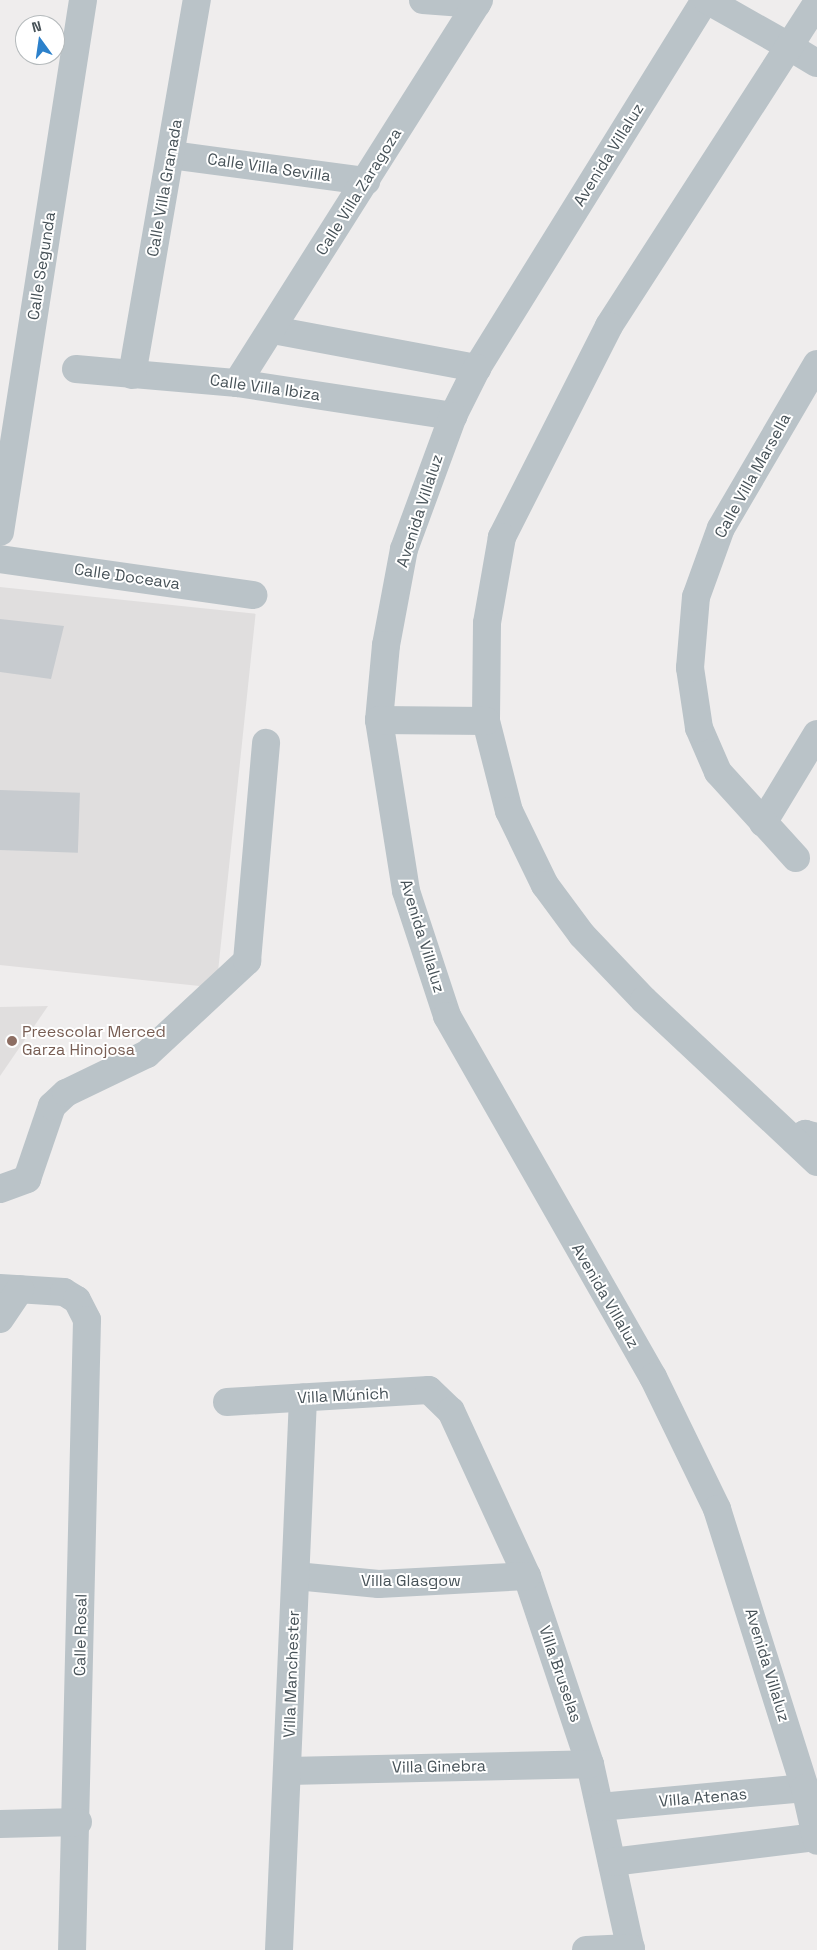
<!DOCTYPE html>
<html>
<head>
<meta charset="utf-8">
<style>
	body { margin:0 }
	#map { position:relative; width:817px; height:1950px; overflow:hidden; background:#efeded; font-family:"Space Grotesk",sans-serif }
	div>[style] { position:absolute }
	.education>* { inset:0; background:#e0dede; transform-origin:0 0 }
	.building>* { inset:0; background:#c7cbcf; transform-origin:0 0 }
	.minor>* { height:28px; margin:-14px; padding:0 14px; transform-origin:14px; border-radius:14px; background:#bac3c8 }
	.tertiary>* { height:28px; margin:-14px; padding:0 14px; transform-origin:14px; border-radius:14px; background:#bac3c8 }
	.dots>* { width:14px; height:14px; translate:-50% -50%; box-sizing:border-box; border:2px solid #fff; border-radius:50% }
	span { translate:-50% -50%; white-space:nowrap; text-align:center; line-height:1.15; -webkit-text-stroke:4px #fff; paint-order:stroke }
	.street-label { font-size:16px; color:#475258 }
	.education-label { font-size:16px; color:#785e54 }
	.left { translate:0 -50%; text-align:left }
	.north { position:absolute; left:15px; top:15px; width:50px; height:50px; box-sizing:border-box; background:#fff; border:1px solid #b5babc; border-radius:50%; rotate:346deg; font-size:14px; font-weight:700; line-height:20px; text-align:center; color:#475258 }
	.north::after { content:''; display:block; margin:auto; width:18px; height:22px; background:#2c81cb; clip-path:polygon(50% 0,100% 100%,50% 72%,0 100%) }
</style>
</head>
<body>
<div id="map">
	<div class="education">
		<div style="left:0;top:587px;width:257px;height:376px;rotate:6deg"></div>
		<div style="clip-path:polygon(48px 1006px,0 1076px,0 1007px)"></div>
	</div>
	<div class="building">
		<div style="clip-path:polygon(0 619px,64px 626px,51px 679px,0 672px)"></div>
		<div style="left:0;top:790px;width:80px;height:60px;rotate:2deg"></div>
	</div>
	<div class="minor">
		<div style="left:423px;top:0;width:54px;rotate:4.2deg"></div>
		<div style="left:790px;top:47px;width:31px;rotate:31deg"></div>
		<div style="left:171px;top:155px;width:197px;rotate:7.6deg"></div>
		<div style="left:273px;top:330px;width:208px;rotate:10.6deg"></div>
		<div style="left:76px;top:369px;width:162px;rotate:5deg"></div>
		<div style="left:237px;top:383px;width:219px;rotate:8.7deg"></div>
		<div style="left:132px;top:375px;width:381px;rotate:-80.2deg"></div>
		<div style="left:237px;top:383px;width:453px;rotate:-57.7deg"></div>
		<div style="left:0;top:532px;width:538px;rotate:-81.13deg"></div>
		<div style="left:0;top:559px;width:256px;rotate:8.1deg"></div>
		<div style="left:763px;top:823px;width:104px;rotate:-58.8deg"></div>
		<div style="left:796px;top:858px;width:116px;rotate:-132.2deg"></div>
		<div style="left:718px;top:772px;width:48px;rotate:-113.4deg"></div>
		<div style="left:699px;top:728px;width:61px;rotate:-98.5deg"></div>
		<div style="left:690px;top:668px;width:71px;rotate:-85.2deg"></div>
		<div style="left:696px;top:597px;width:73px;rotate:-70.1deg"></div>
		<div style="left:721px;top:528px;width:190px;rotate:-59.7deg"></div>
		<div style="left:794px;top:1140px;width:13px;rotate:-29deg"></div>
		<div style="left:805px;top:1134px;width:12px;rotate:14deg"></div>
		<div style="left:0;top:1189px;width:29px;rotate:-20deg"></div>
		<div style="left:27px;top:1179px;width:77px;rotate:-71.1deg"></div>
		<div style="left:52px;top:1106px;width:19px;rotate:-43deg"></div>
		<div style="left:66px;top:1093px;width:90px;rotate:-25.7deg"></div>
		<div style="left:147px;top:1054px;width:137px;rotate:-42.9deg"></div>
		<div style="left:247px;top:961px;width:219px;rotate:-85deg"></div>
		<div style="left:0;top:1288px;width:64px;rotate:3.6deg"></div>
		<div style="left:64px;top:1292px;width:15px;rotate:32deg"></div>
		<div style="left:77px;top:1300px;width:22px;rotate:63deg"></div>
		<div style="left:87px;top:1320px;width:630px;rotate:91.36deg"></div>
		<div style="left:0;top:1319px;width:36px;rotate:-56deg"></div>
		<div style="left:227px;top:1402px;width:202px;rotate:-3.4deg"></div>
		<div style="left:429px;top:1390px;width:30px;rotate:44deg"></div>
		<div style="left:451px;top:1411px;width:182px;rotate:65.3deg"></div>
		<div style="left:527px;top:1576px;width:198px;rotate:71.5deg"></div>
		<div style="left:590px;top:1764px;width:190px;rotate:77.6deg"></div>
		<div style="left:296px;top:1576px;width:83px;rotate:5.5deg"></div>
		<div style="left:379px;top:1584px;width:148px;rotate:-3.1deg"></div>
		<div style="left:288px;top:1771px;width:302px;rotate:-1.3deg"></div>
		<div style="left:600px;top:1807px;width:206px;rotate:-5.3deg"></div>
		<div style="left:0;top:1824px;width:78px;rotate:-1.5deg"></div>
		<div style="left:612px;top:1862px;width:206px;rotate:-7deg"></div>
		<div style="left:279px;top:1950px;width:553px;rotate:-87.51deg"></div>
		<div style="left:586px;top:1950px;width:45px;rotate:-2.5deg"></div>
	</div>
	<div class="tertiary">
		<div style="left:705px;top:0;width:433px;rotate:121.8deg"></div>
		<div style="left:477px;top:368px;width:54px;rotate:116.6deg"></div>
		<div style="left:453px;top:416px;width:142px;rotate:110.2deg"></div>
		<div style="left:404px;top:549px;width:98px;rotate:100.6deg"></div>
		<div style="left:386px;top:645px;width:75px;rotate:95.3deg"></div>
		<div style="left:379px;top:720px;width:173px;rotate:81deg"></div>
		<div style="left:406px;top:891px;width:132px;rotate:71.8deg"></div>
		<div style="left:447px;top:1016px;width:416px;rotate:60.3deg"></div>
		<div style="left:653px;top:1377px;width:147px;rotate:64.1deg"></div>
		<div style="left:717px;top:1509px;width:293px;rotate:72.5deg"></div>
		<div style="left:805px;top:1788px;width:54px;rotate:77.2deg"></div>
		<div style="left:707px;top:0;width:95px;rotate:29.5deg"></div>
		<div style="left:817px;top:3px;width:384px;rotate:122.8deg"></div>
		<div style="left:609px;top:326px;width:237px;rotate:116.9deg"></div>
		<div style="left:502px;top:537px;width:87px;rotate:99.9deg"></div>
		<div style="left:487px;top:623px;width:98px;rotate:90.6deg"></div>
		<div style="left:486px;top:721px;width:93px;rotate:75.7deg"></div>
		<div style="left:509px;top:811px;width:82px;rotate:64.1deg"></div>
		<div style="left:545px;top:885px;width:62px;rotate:53.5deg"></div>
		<div style="left:582px;top:935px;width:90px;rotate:46.4deg"></div>
		<div style="left:644px;top:1000px;width:237px;rotate:43.1deg"></div>
		<div style="left:379px;top:720px;width:107px;rotate:0.5deg"></div>
	</div>
	<div class="dots">
		<div style="left:12px;top:1041px;background:#8d6e63"></div>
	</div>
	<div class="street-label">
		<span style="left:609px;top:155px;rotate:-58deg">Avenida Villaluz</span>
		<span style="left:269px;top:168px;rotate:8deg">Calle Villa Sevilla</span>
		<span style="left:165px;top:188px;rotate:-80deg">Calle Villa Granada</span>
		<span style="left:359px;top:192px;rotate:-58deg">Calle Villa Zaragoza</span>
		<span style="left:42px;top:266px;rotate:-81deg">Calle Segunda</span>
		<span style="left:265px;top:388px;rotate:8deg">Calle Villa Ibiza</span>
		<span style="left:753px;top:476px;rotate:-61deg">Calle Villa Marsella</span>
		<span style="left:420px;top:511px;rotate:-72deg">Avenida Villaluz</span>
		<span style="left:127px;top:577px;rotate:8deg">Calle Doceava</span>
		<span style="left:422px;top:936px;rotate:73deg">Avenida Villaluz</span>
		<span style="left:605px;top:1296px;rotate:60deg">Avenida Villaluz</span>
		<span style="left:343px;top:1396px;rotate:-3deg">Villa Múnich</span>
		<span style="left:411px;top:1581px">Villa Glasgow</span>
		<span style="left:81px;top:1635px;rotate:-89deg">Calle Rosal</span>
		<span style="left:767px;top:1665px;rotate:73deg">Avenida Villaluz</span>
		<span style="left:292px;top:1674px;rotate:-88deg">Villa Manchester</span>
		<span style="left:560px;top:1674px;rotate:71deg">Villa Bruselas</span>
		<span style="left:439px;top:1767px;rotate:-1deg">Villa Ginebra</span>
		<span style="left:703px;top:1798px;rotate:-5deg">Villa Atenas</span>
	</div>
	<div class="education-label">
		<span class="left" style="left:22px;top:1041px">Preescolar Merced<br>Garza Hinojosa</span>
	</div>
	<div class="north">N</div>
</div>
</body>
</html>
